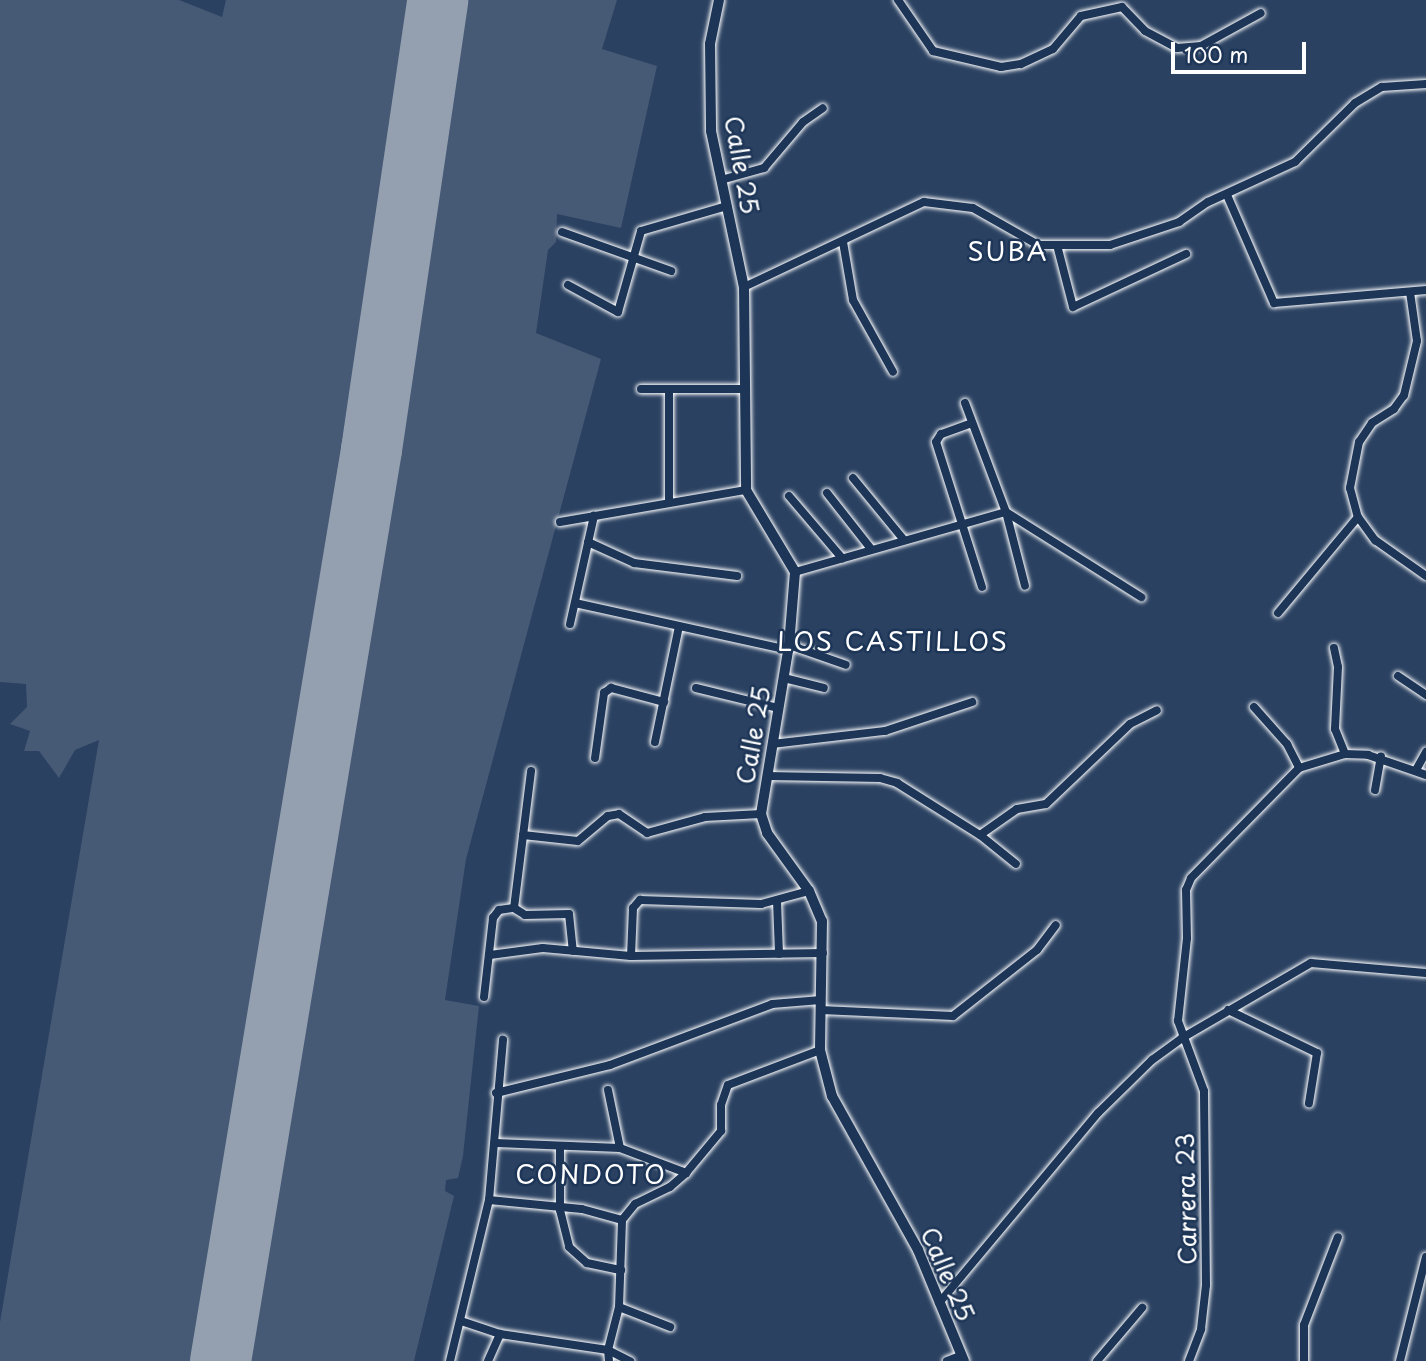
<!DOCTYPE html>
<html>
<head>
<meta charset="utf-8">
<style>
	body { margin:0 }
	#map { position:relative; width:1426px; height:1361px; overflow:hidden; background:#2a4161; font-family:"Playpen Sans",sans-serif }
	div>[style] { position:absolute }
	.green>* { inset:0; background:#465975 }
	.runway>* { height:61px; margin:-30.5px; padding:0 30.5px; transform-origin:30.5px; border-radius:30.5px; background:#94a0b0 }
	.roads { filter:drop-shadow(0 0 2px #fff) drop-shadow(0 0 2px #fff) }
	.street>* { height:8px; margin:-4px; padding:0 4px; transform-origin:4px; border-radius:4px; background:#1d3557 }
	.secondary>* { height:10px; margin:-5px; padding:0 5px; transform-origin:5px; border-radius:5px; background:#1d3557 }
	span { translate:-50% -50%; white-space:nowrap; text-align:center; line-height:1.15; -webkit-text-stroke:5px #1d3557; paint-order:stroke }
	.street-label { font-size:24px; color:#fff }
	.neighbourhood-label { font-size:26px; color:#fff; letter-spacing:2px }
	.scale { position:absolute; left:1171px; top:42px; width:135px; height:32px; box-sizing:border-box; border:4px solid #fff; border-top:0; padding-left:9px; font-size:21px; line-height:24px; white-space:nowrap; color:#fff; -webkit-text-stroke:5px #1d3557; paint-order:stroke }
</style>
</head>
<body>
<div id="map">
	<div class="green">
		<div style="clip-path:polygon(0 0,179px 0,222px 17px,226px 0,413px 0,193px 1361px,0 1361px,0 1322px,99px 740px,75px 750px,59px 778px,39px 751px,24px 751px,30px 731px,10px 724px,27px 707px,26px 684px,0 682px)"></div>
		<div style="clip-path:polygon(457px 0,617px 0,602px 49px,657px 66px,621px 228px,557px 214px,556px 242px,548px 250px,536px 333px,601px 359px,466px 859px,445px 1000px,479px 1006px,463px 1156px,458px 1178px,446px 1180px,445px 1191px,454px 1196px,414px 1361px,241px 1361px)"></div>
	</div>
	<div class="runway">
		<div style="left:220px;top:1361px;width:924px;rotate:-80.6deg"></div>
		<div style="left:371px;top:449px;width:454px;rotate:-81.6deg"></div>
	</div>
	<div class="roads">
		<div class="street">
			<div style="left:898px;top:0;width:62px;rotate:55.5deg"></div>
			<div style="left:933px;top:51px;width:70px;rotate:13.2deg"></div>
			<div style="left:1001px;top:67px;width:20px;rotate:-9deg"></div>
			<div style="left:1021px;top:64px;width:35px;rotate:-25deg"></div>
			<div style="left:1053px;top:49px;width:43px;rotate:-49.7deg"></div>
			<div style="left:1081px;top:16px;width:42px;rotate:-12.4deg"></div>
			<div style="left:1122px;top:7px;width:33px;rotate:46deg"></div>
			<div style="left:1145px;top:31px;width:36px;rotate:28deg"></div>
			<div style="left:1177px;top:48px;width:24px;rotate:-5deg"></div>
			<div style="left:1201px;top:46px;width:68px;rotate:-28.8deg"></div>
			<div style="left:721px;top:180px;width:45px;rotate:-15.6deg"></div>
			<div style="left:764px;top:168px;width:60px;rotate:-49.7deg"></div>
			<div style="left:803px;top:122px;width:24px;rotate:-35deg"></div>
			<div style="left:1227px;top:195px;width:118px;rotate:66.5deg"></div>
			<div style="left:1274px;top:303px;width:153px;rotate:-4.9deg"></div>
			<div style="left:562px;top:232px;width:116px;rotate:19.7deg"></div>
			<div style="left:843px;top:242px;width:59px;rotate:80.2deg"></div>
			<div style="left:853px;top:300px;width:82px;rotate:60.9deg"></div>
			<div style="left:1058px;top:249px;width:60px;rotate:75.5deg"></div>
			<div style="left:1073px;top:307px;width:125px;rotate:-25.1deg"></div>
			<div style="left:568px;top:285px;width:57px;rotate:28.4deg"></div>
			<div style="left:618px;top:312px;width:84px;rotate:-74.1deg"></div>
			<div style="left:641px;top:231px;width:90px;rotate:-16.2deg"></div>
			<div style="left:744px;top:287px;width:199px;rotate:-25.3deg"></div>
			<div style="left:924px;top:202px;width:49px;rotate:7deg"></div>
			<div style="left:973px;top:208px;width:75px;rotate:29.6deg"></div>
			<div style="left:1038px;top:245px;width:72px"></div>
			<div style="left:1110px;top:245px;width:73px;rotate:-18.4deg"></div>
			<div style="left:1179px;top:222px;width:35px;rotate:-35deg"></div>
			<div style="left:1208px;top:202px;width:96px;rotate:-24.7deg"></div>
			<div style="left:1295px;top:162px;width:84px;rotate:-44.5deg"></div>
			<div style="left:1355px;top:103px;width:31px;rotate:-31deg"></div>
			<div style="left:1382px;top:87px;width:44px;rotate:-3.9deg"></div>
			<div style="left:1410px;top:292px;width:49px;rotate:81.9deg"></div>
			<div style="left:1417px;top:341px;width:56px;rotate:103.5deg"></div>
			<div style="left:1404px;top:395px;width:17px;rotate:126deg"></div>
			<div style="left:1394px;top:409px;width:26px;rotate:148deg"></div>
			<div style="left:1372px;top:423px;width:23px;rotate:124deg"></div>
			<div style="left:1359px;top:442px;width:47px;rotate:101.1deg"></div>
			<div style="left:1350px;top:488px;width:30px;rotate:75deg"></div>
			<div style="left:1358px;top:517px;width:29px;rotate:54deg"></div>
			<div style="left:1375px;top:540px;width:62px;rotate:35.2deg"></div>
			<div style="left:641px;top:389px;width:103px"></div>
			<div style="left:669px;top:389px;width:112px;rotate:90deg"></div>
			<div style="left:965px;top:403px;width:116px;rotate:69.4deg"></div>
			<div style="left:1006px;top:512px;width:76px;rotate:75.6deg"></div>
			<div style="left:972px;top:423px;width:33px;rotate:160deg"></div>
			<div style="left:941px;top:434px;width:9px;rotate:122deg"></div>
			<div style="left:936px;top:442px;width:152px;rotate:72.4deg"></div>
			<div style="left:853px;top:478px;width:80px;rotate:50.6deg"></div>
			<div style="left:827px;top:493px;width:71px;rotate:51.8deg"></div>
			<div style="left:789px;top:496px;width:82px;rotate:49.5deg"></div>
			<div style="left:560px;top:522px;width:189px;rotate:-9.8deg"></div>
			<div style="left:588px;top:542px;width:51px;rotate:24.5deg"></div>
			<div style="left:634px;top:563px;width:104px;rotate:7.2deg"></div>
			<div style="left:795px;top:572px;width:219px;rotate:-15.9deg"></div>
			<div style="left:1006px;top:512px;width:160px;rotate:32.2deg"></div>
			<div style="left:575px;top:603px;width:218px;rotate:12.4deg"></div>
			<div style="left:1278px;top:613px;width:125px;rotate:-50.2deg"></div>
			<div style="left:570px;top:624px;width:111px;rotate:-77.5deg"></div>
			<div style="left:789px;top:645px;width:60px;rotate:19.3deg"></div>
			<div style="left:1334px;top:648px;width:19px;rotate:78deg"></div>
			<div style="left:1338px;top:667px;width:62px;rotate:92.8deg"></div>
			<div style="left:1335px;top:729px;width:27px;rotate:68deg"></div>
			<div style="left:1398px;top:676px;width:34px;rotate:34deg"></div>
			<div style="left:784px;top:678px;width:41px;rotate:14deg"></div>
			<div style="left:696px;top:688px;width:84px;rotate:13.7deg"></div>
			<div style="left:1254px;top:707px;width:50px;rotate:48.3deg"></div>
			<div style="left:1287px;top:744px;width:27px;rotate:63deg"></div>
			<div style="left:655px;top:742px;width:118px;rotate:-78.3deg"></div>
			<div style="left:772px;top:744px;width:114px;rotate:-6.6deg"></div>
			<div style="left:885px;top:731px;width:92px;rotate:-18.4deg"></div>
			<div style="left:595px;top:758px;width:66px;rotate:-82.1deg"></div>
			<div style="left:604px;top:693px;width:9px;rotate:-36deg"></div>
			<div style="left:611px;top:688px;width:55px;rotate:14.8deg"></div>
			<div style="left:1416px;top:770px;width:21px;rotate:-61deg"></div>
			<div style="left:767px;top:776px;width:113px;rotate:1deg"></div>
			<div style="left:880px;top:778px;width:18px;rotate:16deg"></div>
			<div style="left:897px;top:783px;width:98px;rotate:32.1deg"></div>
			<div style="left:980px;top:835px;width:46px;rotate:38.9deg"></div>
			<div style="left:1375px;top:790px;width:34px;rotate:-80deg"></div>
			<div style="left:523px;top:835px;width:55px;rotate:6.2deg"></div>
			<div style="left:578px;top:841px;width:39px;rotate:-40deg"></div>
			<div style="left:608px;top:816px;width:11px;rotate:-10deg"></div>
			<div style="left:619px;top:814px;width:34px;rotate:34deg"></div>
			<div style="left:647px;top:833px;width:60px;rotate:-15.4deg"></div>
			<div style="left:705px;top:817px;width:56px;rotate:-3.1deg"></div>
			<div style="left:980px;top:835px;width:45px;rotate:-35.1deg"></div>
			<div style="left:1017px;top:809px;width:29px;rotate:-10deg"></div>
			<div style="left:1046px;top:804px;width:116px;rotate:-43.6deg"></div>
			<div style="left:1130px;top:724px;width:30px;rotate:-27deg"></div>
			<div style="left:777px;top:901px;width:53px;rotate:87.8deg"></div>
			<div style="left:514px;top:908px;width:138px;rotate:-82.9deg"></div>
			<div style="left:490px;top:955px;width:53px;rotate:-7.5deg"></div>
			<div style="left:543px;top:948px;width:88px;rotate:5.2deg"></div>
			<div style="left:631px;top:956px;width:192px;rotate:-0.9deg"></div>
			<div style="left:631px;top:956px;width:48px;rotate:-87.6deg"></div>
			<div style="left:633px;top:908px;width:11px;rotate:-49deg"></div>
			<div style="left:640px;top:900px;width:121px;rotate:1.9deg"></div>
			<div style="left:761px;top:904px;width:50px;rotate:-15.2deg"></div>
			<div style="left:484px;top:997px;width:80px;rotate:-83.5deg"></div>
			<div style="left:493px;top:918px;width:10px;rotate:-53deg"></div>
			<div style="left:499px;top:910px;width:15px;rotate:-8deg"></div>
			<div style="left:514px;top:908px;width:13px;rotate:32deg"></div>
			<div style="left:525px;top:915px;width:44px;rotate:-1.3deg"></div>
			<div style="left:569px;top:914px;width:37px;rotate:84deg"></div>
			<div style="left:821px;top:1010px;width:132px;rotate:2.6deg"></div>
			<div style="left:953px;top:1016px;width:107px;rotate:-38.2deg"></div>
			<div style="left:1037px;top:950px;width:31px;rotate:-53deg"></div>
			<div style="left:1228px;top:1010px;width:99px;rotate:25.8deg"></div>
			<div style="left:1317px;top:1053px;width:51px;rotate:99.1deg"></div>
			<div style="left:608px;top:1090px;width:59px;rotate:78.3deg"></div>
			<div style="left:496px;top:1093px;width:117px;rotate:-13.8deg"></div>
			<div style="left:610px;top:1065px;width:173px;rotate:-20.6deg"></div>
			<div style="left:772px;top:1004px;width:49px;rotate:-4.7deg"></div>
			<div style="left:496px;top:1143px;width:124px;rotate:2.3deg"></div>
			<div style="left:620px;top:1148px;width:71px;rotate:20.7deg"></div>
			<div style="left:560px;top:1149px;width:61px;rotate:90deg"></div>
			<div style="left:560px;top:1210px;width:38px;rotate:76deg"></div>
			<div style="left:569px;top:1247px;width:24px;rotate:42deg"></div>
			<div style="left:587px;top:1263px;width:35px;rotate:12deg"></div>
			<div style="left:489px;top:1200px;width:93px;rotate:5.5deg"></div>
			<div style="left:582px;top:1209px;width:41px;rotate:15.4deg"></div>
			<div style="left:939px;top:1303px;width:248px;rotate:-50.1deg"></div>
			<div style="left:1098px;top:1113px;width:76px;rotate:-44.5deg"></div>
			<div style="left:1152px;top:1060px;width:37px;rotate:-36deg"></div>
			<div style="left:1182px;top:1038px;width:149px;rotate:-30.2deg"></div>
			<div style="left:1311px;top:963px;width:115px;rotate:5deg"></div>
			<div style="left:619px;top:1307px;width:55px;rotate:21.4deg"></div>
			<div style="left:461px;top:1321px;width:41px;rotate:18.4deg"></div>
			<div style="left:500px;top:1334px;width:109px;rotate:8.4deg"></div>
			<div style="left:608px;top:1350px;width:25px;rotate:27deg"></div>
			<div style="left:450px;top:1361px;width:166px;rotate:-76.4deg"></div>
			<div style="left:489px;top:1200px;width:161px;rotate:-85deg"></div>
			<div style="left:488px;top:1361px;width:30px;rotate:-66deg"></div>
			<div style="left:609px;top:1361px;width:11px;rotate:-95deg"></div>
			<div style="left:608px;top:1350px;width:44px;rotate:-75.7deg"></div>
			<div style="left:619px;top:1307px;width:87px;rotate:-88deg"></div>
			<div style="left:622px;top:1220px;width:21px;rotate:-51deg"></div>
			<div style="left:635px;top:1204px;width:39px;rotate:-26deg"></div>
			<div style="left:670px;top:1187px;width:21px;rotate:-41deg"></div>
			<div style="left:686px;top:1173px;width:55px;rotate:-50.2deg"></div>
			<div style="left:721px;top:1131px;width:26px;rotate:-90deg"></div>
			<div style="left:721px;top:1105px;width:21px;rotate:-71deg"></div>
			<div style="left:728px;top:1085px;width:98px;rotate:-20.8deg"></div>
			<div style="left:947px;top:1361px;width:14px;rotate:-21deg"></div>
			<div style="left:1097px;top:1361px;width:70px;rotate:-49.7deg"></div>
			<div style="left:1189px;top:1361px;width:34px;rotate:-69deg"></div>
			<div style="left:1201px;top:1329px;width:44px;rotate:-83.5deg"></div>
			<div style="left:1206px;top:1285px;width:194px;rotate:-90.6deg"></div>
			<div style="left:1204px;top:1091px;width:75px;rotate:-110.4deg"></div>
			<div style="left:1178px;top:1021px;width:83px;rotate:-83.8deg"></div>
			<div style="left:1187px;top:938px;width:48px;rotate:-91.2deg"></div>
			<div style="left:1186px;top:890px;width:13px;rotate:-67deg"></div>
			<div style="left:1191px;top:878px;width:154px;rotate:-45.5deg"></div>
			<div style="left:1299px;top:768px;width:48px;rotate:-16.9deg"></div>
			<div style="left:1345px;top:754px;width:23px;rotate:2deg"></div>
			<div style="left:1368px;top:755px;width:61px;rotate:19deg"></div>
			<div style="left:1304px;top:1361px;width:36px;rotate:-90deg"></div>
			<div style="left:1304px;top:1325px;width:94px;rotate:-68.9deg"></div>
			<div style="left:1400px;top:1361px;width:107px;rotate:-76deg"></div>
		</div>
		<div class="secondary">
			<div style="left:719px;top:0;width:45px;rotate:101.6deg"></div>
			<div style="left:710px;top:44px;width:87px;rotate:89.3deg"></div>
			<div style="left:711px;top:131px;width:159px;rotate:78.1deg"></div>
			<div style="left:744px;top:287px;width:203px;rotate:89.4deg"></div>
			<div style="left:746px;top:490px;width:96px;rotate:59.1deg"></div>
			<div style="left:795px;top:572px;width:73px;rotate:94.7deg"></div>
			<div style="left:789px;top:645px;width:171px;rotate:99.4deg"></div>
			<div style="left:761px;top:814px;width:20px;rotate:72deg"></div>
			<div style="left:767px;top:833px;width:72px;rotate:54.1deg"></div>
			<div style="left:809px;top:891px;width:33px;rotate:67deg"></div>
			<div style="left:822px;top:921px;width:129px;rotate:90.9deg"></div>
			<div style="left:820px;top:1050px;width:48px;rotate:75.4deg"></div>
			<div style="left:832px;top:1096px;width:176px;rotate:60.8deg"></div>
			<div style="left:918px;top:1250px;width:120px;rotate:67.5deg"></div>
		</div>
	</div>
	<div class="street-label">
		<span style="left:742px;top:165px;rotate:80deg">Calle 25</span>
		<span style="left:753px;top:735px;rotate:-80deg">Calle 25</span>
		<span style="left:1186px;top:1199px;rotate:-91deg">Carrera 23</span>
		<span style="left:948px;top:1274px;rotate:67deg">Calle 25</span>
	</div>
	<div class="neighbourhood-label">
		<span style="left:1008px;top:251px">SUBA</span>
		<span style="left:893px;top:641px">LOS CASTILLOS</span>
		<span style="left:591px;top:1174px">CONDOTO</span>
	</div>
	<div class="scale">100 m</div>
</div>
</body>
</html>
